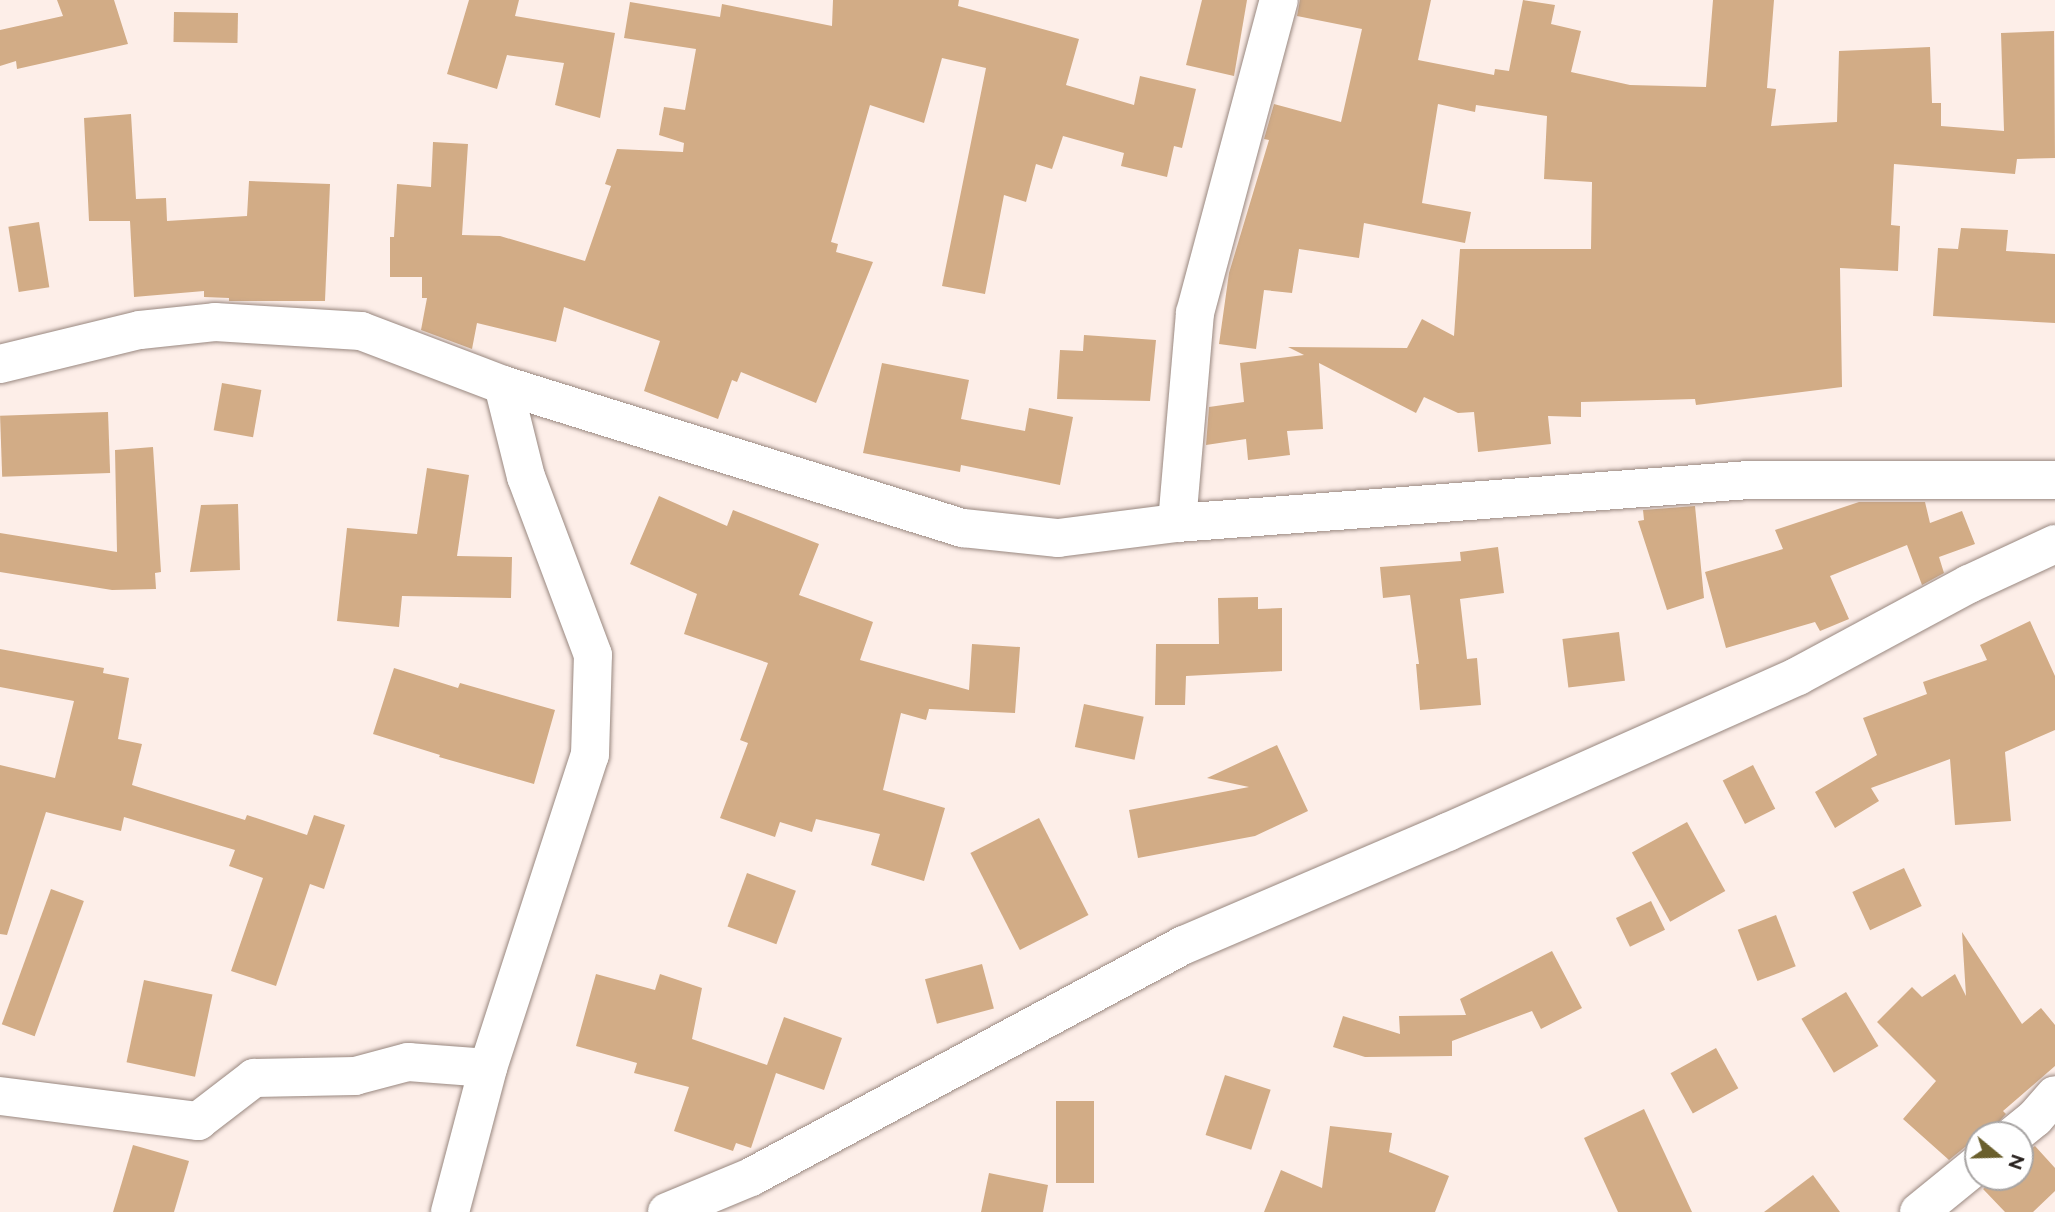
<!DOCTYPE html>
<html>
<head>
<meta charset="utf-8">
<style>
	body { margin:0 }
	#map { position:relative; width:2055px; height:1212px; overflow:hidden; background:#fdeee8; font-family:Raleway,sans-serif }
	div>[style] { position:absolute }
	.building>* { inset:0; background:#d2ac86; transform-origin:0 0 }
	.roads { filter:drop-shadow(0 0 2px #998880) drop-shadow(0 0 2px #998880) }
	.minor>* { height:38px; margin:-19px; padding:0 19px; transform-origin:19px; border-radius:19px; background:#fff }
	.major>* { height:38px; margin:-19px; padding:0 19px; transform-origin:19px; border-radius:19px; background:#fff }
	span { translate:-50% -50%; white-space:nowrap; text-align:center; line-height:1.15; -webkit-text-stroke:5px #fff; paint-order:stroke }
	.north { position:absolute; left:1964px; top:1121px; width:70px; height:70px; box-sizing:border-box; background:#fff; border:2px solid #a8a5a4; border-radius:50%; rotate:109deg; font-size:19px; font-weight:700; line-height:28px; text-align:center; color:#261f1c }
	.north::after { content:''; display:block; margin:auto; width:24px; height:32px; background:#6a5f2c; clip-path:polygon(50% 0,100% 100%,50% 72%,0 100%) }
</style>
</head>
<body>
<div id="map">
	<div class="building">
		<div style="clip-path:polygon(57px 0,114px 0,128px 44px,17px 69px,16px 61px,0 66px,0 30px,63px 16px)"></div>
		<div style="clip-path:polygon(469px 0,519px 0,515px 16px,615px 33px,600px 118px,555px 105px,564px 63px,507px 55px,497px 89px,447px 74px)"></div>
		<div style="clip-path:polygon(833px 0,959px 0,958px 6px,1079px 39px,1066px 85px,1134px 105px,1140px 76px,1196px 89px,1182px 148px,1174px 146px,1167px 177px,1121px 166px,1124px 153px,1063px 136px,1052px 169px,1036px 164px,1026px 202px,1004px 195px,985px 294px,942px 286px,986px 68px,942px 58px,924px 123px,870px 105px,831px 242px,838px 244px,836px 252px,873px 262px,816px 403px,741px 372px,737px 382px,732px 380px,718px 419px,644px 391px,660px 341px,564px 307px,556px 342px,477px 323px,472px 349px,421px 330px,427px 298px,422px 298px,422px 277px,390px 277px,390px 237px,394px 237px,397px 184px,431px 187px,433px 142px,468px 144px,462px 235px,500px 236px,585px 261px,611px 186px,605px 184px,617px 149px,683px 152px,684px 143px,659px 135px,664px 107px,685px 110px,696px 49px,624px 38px,630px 2px,720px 17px,722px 4px,832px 26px)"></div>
		<div style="clip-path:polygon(1202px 0,1247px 0,1234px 76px,1186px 65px)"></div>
		<div style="clip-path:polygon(1300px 0,1431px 0,1418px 60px,1494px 75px,1495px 69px,1509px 71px,1523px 0,1555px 5px,1551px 24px,1581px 31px,1571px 72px,1630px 85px,1706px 87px,1713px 0,1774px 0,1767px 88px,1776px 89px,1771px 126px,1837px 122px,1839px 51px,1930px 47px,1932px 103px,1941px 103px,1941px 126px,2004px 131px,2001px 33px,2054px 31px,2055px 158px,2017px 159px,2015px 174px,1894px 164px,1891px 225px,1900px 226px,1898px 271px,1840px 268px,1842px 387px,1696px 405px,1695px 399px,1581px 402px,1581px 417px,1548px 416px,1551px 444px,1478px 452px,1474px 412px,1458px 413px,1424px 397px,1416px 413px,1319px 363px,1323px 429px,1287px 431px,1290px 455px,1248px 460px,1246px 439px,1206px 445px,1209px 407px,1244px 402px,1240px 363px,1304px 355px,1288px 347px,1407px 348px,1422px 319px,1454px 336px,1460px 249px,1591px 249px,1592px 182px,1544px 179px,1547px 116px,1476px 105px,1475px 112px,1438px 104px,1422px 203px,1471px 212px,1465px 243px,1364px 223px,1359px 258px,1299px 249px,1292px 293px,1264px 290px,1256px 349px,1219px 344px,1229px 273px,1269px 140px,1264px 139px,1274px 104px,1341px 122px,1362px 29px,1297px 16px)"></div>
		<div style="left:174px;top:12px;width:64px;height:30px;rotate:1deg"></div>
		<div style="clip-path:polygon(131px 114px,136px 199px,166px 198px,167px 221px,247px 216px,249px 181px,330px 184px,325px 301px,229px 301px,229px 298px,204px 297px,204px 291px,134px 297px,130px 221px,89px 221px,84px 118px)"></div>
		<div style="left:39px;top:222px;width:66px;height:31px;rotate:81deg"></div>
		<div style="clip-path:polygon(1961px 228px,2008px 230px,2006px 251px,2055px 254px,2055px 323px,1933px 316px,1938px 248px,1958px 249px)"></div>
		<div style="clip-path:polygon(1084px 335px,1156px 340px,1150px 401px,1057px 399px,1060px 350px,1083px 351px)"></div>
		<div style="clip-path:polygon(882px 363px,969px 380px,961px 419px,1025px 431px,1029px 408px,1073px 417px,1060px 485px,961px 465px,960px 472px,863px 453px)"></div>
		<div style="left:222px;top:383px;width:40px;height:48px;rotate:10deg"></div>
		<div style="left:108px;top:412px;width:61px;height:108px;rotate:88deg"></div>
		<div style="clip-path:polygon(153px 447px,161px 572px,155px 573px,156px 589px,112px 590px,0 572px,0 533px,117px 552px,115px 450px)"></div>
		<div style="clip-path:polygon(427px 468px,469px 475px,457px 556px,512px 557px,511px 598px,402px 596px,399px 627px,337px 621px,347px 528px,417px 534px)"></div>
		<div style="clip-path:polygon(659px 496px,727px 526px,733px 510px,819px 544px,799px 595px,873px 622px,860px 660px,969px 690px,972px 644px,1020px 647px,1015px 713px,929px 709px,926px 720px,901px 713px,883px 790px,945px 808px,924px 881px,871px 865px,880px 834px,816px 819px,812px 832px,780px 822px,775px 837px,720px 818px,748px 743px,740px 740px,768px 663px,684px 634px,697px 594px,630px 564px)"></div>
		<div style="clip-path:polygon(1859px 502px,1925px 502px,1930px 523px,1962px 511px,1975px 544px,1939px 557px,1944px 573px,1922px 585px,1907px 545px,1830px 576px,1849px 619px,1820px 631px,1815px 622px,1726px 648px,1705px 572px,1783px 549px,1775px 530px)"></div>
		<div style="clip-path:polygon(238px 504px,240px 570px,190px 572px,201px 505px)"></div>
		<div style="clip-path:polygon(1695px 506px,1704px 598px,1667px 610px,1638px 521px,1644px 520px,1643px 510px)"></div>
		<div style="clip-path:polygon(1498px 547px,1504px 593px,1460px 599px,1467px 659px,1477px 658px,1481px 705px,1420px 710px,1416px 664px,1419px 664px,1410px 595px,1383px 598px,1380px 567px,1461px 561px,1460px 552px)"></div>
		<div style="clip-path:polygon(1258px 597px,1258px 609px,1282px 608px,1282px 671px,1186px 676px,1185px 705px,1155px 705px,1156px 644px,1219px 644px,1218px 598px)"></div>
		<div style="clip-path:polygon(2030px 621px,2055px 676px,2055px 730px,2005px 752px,2011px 821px,1955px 825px,1950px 759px,1871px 788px,1879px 801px,1835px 828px,1815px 792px,1877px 755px,1863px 718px,1927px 694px,1923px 682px,1987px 660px,1980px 645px)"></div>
		<div style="left:1619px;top:632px;width:49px;height:57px;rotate:83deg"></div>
		<div style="clip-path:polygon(0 649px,104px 668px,103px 673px,129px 678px,118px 739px,142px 744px,132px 785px,245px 820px,247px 815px,307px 835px,314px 815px,345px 825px,324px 889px,310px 884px,276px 986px,231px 971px,263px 878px,229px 866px,235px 850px,124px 817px,121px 831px,46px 812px,7px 935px,0 934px,0 765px,55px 778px,74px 701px,0 687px)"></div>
		<div style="clip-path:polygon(394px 668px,458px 688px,460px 683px,555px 710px,534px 784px,439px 757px,440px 755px,373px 734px)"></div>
		<div style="left:1084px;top:704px;width:61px;height:44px;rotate:12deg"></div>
		<div style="clip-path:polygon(1277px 745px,1308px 811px,1255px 836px,1138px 858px,1129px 810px,1249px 787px,1207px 778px)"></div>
		<div style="left:1753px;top:765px;width:49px;height:34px;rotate:63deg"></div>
		<div style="left:1039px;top:818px;width:109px;height:77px;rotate:63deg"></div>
		<div style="left:1687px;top:822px;width:79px;height:63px;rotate:61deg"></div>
		<div style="left:1904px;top:868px;width:42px;height:57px;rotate:65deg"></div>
		<div style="left:747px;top:873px;width:52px;height:57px;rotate:20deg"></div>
		<div style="left:51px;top:889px;width:35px;height:144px;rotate:20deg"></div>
		<div style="left:1651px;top:901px;width:32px;height:39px;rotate:64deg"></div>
		<div style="left:1776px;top:915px;width:55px;height:41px;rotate:69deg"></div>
		<div style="clip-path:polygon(1962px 932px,2022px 1024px,2041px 1008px,2055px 1025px,2055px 1066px,2003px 1111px,2006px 1114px,1994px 1127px,1993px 1135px,1978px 1135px,1978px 1143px,1965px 1147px,1949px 1160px,1903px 1119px,1936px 1081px,1877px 1022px,1912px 987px,1922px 997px,1955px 974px,1966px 996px)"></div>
		<div style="clip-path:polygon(1552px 951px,1582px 1008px,1541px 1029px,1532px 1011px,1452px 1041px,1452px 1056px,1365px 1057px,1333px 1047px,1343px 1016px,1400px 1034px,1399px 1016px,1466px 1015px,1460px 999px)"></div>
		<div style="left:982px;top:964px;width:46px;height:59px;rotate:75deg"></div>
		<div style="clip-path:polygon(596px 974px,655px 990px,660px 974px,702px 988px,692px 1039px,767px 1065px,784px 1017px,842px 1038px,824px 1090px,776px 1073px,751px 1148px,736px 1143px,733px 1151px,674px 1131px,689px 1087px,634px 1073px,637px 1063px,576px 1046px)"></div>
		<div style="left:144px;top:980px;width:70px;height:84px;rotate:12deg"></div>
		<div style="left:1846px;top:992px;width:63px;height:52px;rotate:59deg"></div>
		<div style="left:1716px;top:1048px;width:46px;height:52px;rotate:61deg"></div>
		<div style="left:1225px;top:1075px;width:48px;height:63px;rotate:18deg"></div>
		<div style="left:1056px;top:1101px;width:38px;height:82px"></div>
		<div style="clip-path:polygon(1644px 1109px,1692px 1212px,1618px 1212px,1584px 1138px)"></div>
		<div style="clip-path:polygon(1330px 1126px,1392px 1133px,1389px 1152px,1449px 1176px,1435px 1212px,1264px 1212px,1281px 1170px,1322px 1188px)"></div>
		<div style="clip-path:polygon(133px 1145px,189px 1161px,174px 1212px,113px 1212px)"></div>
		<div style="clip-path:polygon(2035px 1146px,2055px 1168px,2055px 1191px,2033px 1212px,2005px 1212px,1983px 1189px,1995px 1177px,2020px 1177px,2020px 1156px)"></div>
		<div style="clip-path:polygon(989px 1173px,1048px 1185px,1043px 1212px,981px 1212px)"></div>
		<div style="clip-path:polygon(1813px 1175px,1840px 1212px,1764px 1212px)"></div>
	</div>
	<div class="roads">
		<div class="minor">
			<div style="left:1177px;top:523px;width:211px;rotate:-85.1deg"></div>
			<div style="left:1195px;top:313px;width:324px;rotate:-75deg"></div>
			<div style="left:0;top:1096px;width:200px;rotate:7.2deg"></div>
			<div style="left:198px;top:1121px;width:71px;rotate:-37.5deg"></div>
			<div style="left:254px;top:1078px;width:101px;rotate:-1.1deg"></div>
			<div style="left:355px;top:1076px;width:55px;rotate:-14.8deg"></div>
			<div style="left:408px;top:1062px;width:80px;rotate:4.3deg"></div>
			<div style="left:2014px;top:1135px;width:27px;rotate:-39deg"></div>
			<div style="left:2035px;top:1118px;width:30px;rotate:-49deg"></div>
			<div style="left:450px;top:1212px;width:149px;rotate:-75.2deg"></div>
			<div style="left:488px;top:1068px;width:329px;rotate:-72deg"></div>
			<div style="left:590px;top:755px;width:100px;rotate:-88.3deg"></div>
			<div style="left:593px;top:655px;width:190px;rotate:-110.6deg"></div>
			<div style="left:526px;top:477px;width:95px;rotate:-104deg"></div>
			<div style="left:667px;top:1212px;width:91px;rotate:-22.6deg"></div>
			<div style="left:751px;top:1177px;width:491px;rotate:-28.2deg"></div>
			<div style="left:1184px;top:945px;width:287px;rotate:-23.2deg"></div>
			<div style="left:1448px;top:832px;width:383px;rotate:-24deg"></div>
			<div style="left:1798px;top:676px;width:194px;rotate:-28.3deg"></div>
			<div style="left:1969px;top:584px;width:95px;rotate:-24.9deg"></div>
			<div style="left:1919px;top:1212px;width:76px;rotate:-39.1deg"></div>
		</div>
		<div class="major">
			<div style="left:0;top:364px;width:144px;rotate:-13.7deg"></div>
			<div style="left:140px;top:330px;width:75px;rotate:-6.1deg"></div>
			<div style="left:215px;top:322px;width:146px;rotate:3.5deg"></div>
			<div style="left:361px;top:331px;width:152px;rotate:20.8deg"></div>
			<div style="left:503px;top:385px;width:482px;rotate:17.3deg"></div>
			<div style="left:963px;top:528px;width:96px;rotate:6deg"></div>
			<div style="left:1058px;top:538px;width:120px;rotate:-7.2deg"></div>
			<div style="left:1177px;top:523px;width:574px;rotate:-4.3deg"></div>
			<div style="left:1749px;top:480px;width:306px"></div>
		</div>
	</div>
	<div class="north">N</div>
</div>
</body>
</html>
